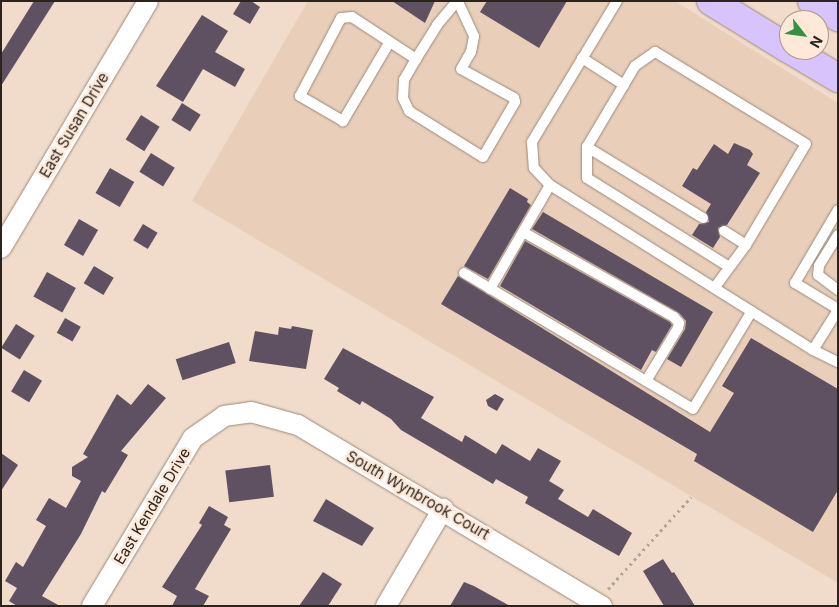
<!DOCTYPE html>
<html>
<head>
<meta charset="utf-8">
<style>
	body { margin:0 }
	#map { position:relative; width:839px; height:607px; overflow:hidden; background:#f1dccb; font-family:Inter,sans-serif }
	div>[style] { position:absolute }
	.built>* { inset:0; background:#e9cfb9 }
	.building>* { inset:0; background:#5f5162; transform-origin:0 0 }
	.path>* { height:3px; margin-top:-1.5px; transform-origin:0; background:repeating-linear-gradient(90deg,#b4a395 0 2.5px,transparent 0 6.5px) }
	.roads { filter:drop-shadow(0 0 1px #9c897a) drop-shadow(0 0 1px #9c897a) }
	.lane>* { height:10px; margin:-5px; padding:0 5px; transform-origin:5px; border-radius:5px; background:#fff }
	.street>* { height:20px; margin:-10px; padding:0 10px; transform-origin:10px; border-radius:10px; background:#fff }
	.primary>* { height:28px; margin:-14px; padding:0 14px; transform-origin:14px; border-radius:14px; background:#d9c3fd }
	span { translate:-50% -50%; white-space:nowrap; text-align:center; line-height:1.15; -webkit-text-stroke:5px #fee9d8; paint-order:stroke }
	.street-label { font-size:15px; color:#2b241d }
	.frame { position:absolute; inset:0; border:2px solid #2b241d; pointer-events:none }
	.north { position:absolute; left:779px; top:10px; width:50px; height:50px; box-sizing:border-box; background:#fee9d8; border:1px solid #aa9a8d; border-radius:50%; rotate:120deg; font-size:14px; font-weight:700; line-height:20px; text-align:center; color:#2b241d }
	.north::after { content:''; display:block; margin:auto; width:18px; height:22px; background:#349143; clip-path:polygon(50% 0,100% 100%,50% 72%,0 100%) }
</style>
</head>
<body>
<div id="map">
	<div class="built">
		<div style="clip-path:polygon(308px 1px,675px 1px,838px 103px,838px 583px,192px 201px)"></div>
	</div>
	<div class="building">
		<div style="clip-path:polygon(34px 1px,55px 1px,1px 86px,1px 54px)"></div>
		<div style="clip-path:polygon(241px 1px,251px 1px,260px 7px,250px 24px,233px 14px)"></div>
		<div style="clip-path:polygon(392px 1px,435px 1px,425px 23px)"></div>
		<div style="clip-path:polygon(487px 1px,567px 1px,539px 48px,480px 12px)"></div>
		<div style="clip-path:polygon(202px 15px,228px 31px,215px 52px,245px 69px,235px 87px,203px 69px,183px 102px,156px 86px)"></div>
		<div style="left:182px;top:103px;width:22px;height:20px;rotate:32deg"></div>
		<div style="left:141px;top:115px;width:22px;height:29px;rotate:32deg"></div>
		<div style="clip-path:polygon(734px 143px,750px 150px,753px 154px,747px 165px,760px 173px,727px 225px,718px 228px,720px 237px,713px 248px,692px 235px,699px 224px,709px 222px,706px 212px,711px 204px,682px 186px,693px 168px,697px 170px,714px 144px,728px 154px)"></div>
		<div style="left:151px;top:153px;width:28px;height:22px;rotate:32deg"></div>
		<div style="left:110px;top:168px;width:28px;height:29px;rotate:30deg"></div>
		<div style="clip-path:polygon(510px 188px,528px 199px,527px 202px,531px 205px,488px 279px,464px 266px)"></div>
		<div style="clip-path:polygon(543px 212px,713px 312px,681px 367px,667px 359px,685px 329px,686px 321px,679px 313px,532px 229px)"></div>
		<div style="left:79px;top:219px;width:22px;height:30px;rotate:30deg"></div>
		<div style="left:143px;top:224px;width:17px;height:19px;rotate:31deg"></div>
		<div style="clip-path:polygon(525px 241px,670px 322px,672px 325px,656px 352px,652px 350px,641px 370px,500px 286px)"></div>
		<div style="left:94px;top:266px;width:23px;height:20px;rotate:31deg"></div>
		<div style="left:47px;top:272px;width:33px;height:28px;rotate:29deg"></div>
		<div style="clip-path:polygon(458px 276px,710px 432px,734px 393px,722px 386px,751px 338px,838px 389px,838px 490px,813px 532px,694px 461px,697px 454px,441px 304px)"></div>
		<div style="left:65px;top:318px;width:18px;height:17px;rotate:29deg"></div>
		<div style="left:16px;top:324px;width:22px;height:28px;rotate:32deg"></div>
		<div style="clip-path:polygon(292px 326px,313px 330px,306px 369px,249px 361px,255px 331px,278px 335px,279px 327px,291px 329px)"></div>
		<div style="left:229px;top:342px;width:22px;height:56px;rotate:72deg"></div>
		<div style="clip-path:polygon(343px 348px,434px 397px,421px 418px,462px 442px,465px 435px,496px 454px,502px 444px,530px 461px,538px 448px,561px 461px,549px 481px,564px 490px,558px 499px,588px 517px,593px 509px,632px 533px,619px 556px,525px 503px,528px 497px,496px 479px,493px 484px,401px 430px,391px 419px,362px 401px,360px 405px,337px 391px,339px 388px,324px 379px)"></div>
		<div style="left:24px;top:370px;width:21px;height:25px;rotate:31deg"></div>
		<div style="clip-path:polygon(148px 384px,166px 398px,121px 451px,128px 455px,105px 493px,102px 491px,81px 534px,42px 596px,60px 606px,17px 606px,9px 601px,17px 588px,5px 581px,16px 562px,23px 567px,46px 526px,36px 520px,49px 498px,66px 508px,81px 481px,72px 476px,72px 467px,88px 457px,83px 454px,117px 394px,131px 405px)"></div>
		<div style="clip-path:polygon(495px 394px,504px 399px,497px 411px,488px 406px,486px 400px)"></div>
		<div style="clip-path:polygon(1px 453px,18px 465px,1px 491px)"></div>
		<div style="left:270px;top:465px;width:32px;height:45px;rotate:83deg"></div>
		<div style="clip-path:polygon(326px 499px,374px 528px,362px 546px,313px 521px)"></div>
		<div style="clip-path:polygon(209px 506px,228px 517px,224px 525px,231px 529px,195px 589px,209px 596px,203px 606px,172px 606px,177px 596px,162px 587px,202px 525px,199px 523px)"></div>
		<div style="clip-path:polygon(663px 559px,672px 573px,674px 572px,695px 606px,664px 606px,643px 571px)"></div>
		<div style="clip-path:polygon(323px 572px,342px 584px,328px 606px,299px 606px)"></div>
		<div style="clip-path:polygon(464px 582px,474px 586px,510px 606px,450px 606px)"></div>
	</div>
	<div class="path">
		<div style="left:608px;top:589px;width:124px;rotate:-47.9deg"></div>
	</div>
	<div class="roads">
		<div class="lane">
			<div style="left:617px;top:1px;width:165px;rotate:121.1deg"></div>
			<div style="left:532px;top:142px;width:26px;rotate:86deg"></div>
			<div style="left:534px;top:168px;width:23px;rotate:47deg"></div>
			<div style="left:550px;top:185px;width:310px;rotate:32.1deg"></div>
			<div style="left:813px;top:350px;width:28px;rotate:26deg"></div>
			<div style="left:389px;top:43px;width:91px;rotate:120.5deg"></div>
			<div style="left:343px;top:121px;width:50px;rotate:-149.8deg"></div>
			<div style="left:300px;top:96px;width:88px;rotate:-62.3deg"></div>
			<div style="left:341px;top:18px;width:11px;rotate:-5deg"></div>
			<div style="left:352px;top:17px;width:77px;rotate:33.3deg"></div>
			<div style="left:416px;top:59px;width:40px;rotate:-58deg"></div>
			<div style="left:437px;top:25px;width:31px;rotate:-50deg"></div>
			<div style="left:582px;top:58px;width:50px;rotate:32.7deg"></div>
			<div style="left:416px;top:59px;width:24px;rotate:120deg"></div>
			<div style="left:404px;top:80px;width:18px;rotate:93deg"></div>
			<div style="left:403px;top:98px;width:14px;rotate:65deg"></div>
			<div style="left:409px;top:111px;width:87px;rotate:31.9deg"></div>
			<div style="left:483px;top:157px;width:64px;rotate:-59.8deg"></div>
			<div style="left:515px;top:102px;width:4px;rotate:-104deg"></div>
			<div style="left:514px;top:98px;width:60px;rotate:-151.3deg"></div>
			<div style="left:461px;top:69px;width:20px;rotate:-60deg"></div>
			<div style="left:471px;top:52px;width:16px;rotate:-79deg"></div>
			<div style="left:474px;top:36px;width:38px;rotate:-115deg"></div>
			<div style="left:587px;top:147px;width:136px;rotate:31.5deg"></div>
			<div style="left:838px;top:210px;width:85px;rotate:120.5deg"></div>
			<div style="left:795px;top:283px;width:50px;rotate:31.2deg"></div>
			<div style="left:724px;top:231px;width:26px;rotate:32deg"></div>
			<div style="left:523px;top:232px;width:173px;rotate:29.4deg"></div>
			<div style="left:674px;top:317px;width:8px;rotate:50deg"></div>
			<div style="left:679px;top:323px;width:5px;rotate:101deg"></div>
			<div style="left:678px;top:328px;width:62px;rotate:121.1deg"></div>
			<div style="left:838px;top:235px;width:36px;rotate:122deg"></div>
			<div style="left:819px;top:266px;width:9px;rotate:96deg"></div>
			<div style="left:818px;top:275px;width:25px;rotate:37deg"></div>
			<div style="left:464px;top:273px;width:266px;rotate:30.7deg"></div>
			<div style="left:693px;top:409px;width:114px;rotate:-59deg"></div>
			<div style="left:715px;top:287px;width:52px;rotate:-53.6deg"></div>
			<div style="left:746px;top:245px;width:117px;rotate:-59.3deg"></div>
			<div style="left:806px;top:144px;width:177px;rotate:-148.6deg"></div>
			<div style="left:655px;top:52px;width:24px;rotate:145deg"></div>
			<div style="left:635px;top:66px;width:94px;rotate:120.7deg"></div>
			<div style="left:587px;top:147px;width:31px;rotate:90deg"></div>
			<div style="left:587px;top:178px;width:166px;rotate:32deg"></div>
			<div style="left:490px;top:289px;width:120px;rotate:-60deg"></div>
			<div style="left:813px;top:350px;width:47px;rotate:-58deg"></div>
		</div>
		<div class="street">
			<div style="left:1px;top:248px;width:287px;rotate:-59.2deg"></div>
			<div style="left:92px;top:606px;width:196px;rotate:-59deg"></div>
			<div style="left:193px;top:438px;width:38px;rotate:-35deg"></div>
			<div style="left:224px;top:416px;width:27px;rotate:-8deg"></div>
			<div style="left:251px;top:412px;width:49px;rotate:15.5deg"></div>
			<div style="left:298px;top:425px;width:354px;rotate:30.8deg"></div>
			<div style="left:386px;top:606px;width:113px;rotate:-59.6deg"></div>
		</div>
		<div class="primary">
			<div style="left:711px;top:1px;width:92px;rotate:31.6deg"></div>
			<div style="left:812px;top:1px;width:31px;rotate:32deg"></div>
			<div style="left:791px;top:50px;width:55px;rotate:30.8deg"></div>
		</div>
	</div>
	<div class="street-label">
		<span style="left:74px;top:125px;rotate:-59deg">East Susan Drive</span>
		<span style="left:418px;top:495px;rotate:30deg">South Wynbrook Court</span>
		<span style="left:152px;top:506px;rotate:-59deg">East Kendale Drive</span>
	</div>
	<div class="frame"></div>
	<div class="north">N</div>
</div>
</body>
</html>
